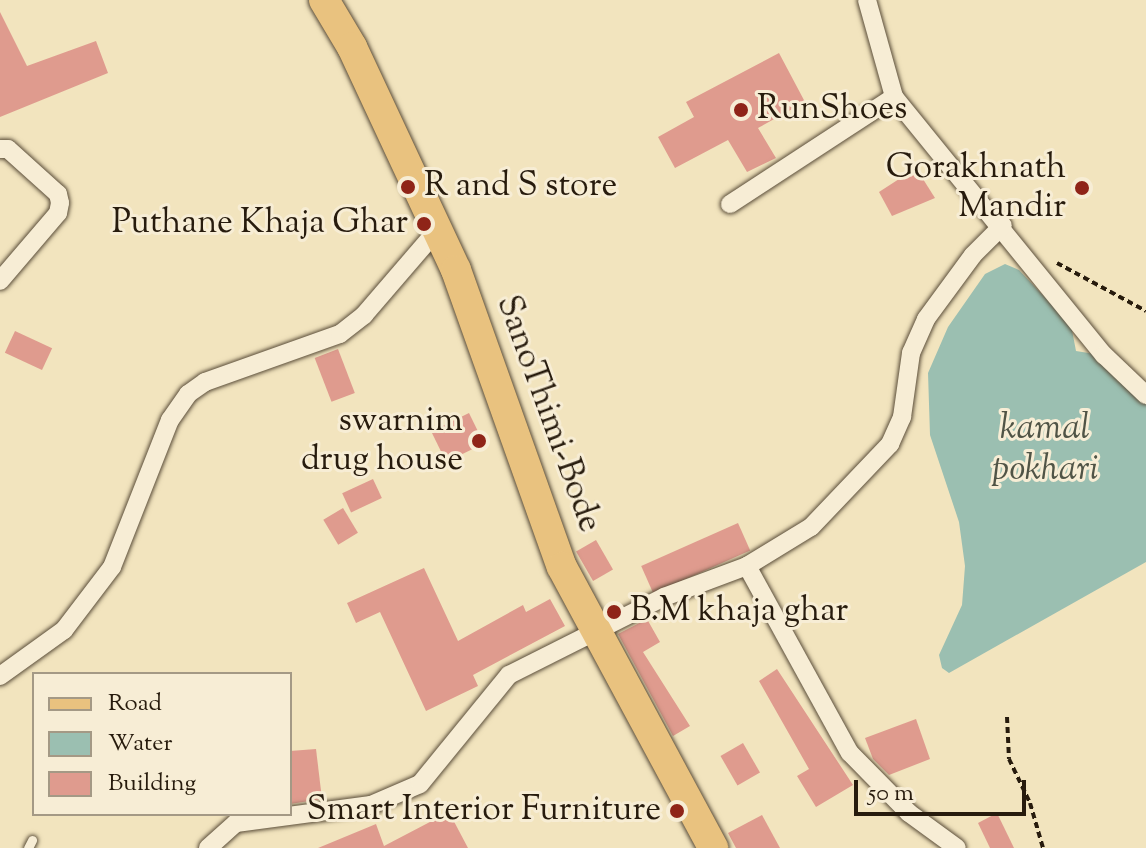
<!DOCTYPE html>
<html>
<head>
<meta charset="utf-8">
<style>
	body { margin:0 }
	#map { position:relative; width:1146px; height:848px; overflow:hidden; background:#f2e4be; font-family:"Sorts Mill Goudy",serif }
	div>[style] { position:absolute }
	.water>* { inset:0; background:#9bbfb1 }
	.building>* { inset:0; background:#df9b8e; transform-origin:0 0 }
	.path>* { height:4px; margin-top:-2px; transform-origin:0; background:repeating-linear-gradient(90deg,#271b0d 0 6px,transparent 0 10px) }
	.roads { filter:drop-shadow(0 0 2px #5a4d39) drop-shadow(0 0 2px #5a4d39) }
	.service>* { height:9px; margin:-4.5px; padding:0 4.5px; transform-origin:4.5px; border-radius:4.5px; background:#f7edd5 }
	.minor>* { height:18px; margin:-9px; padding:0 9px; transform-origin:9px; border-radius:9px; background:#f7edd5 }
	.primary>* { height:30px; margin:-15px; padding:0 15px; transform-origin:15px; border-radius:15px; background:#e9c27f }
	.dots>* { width:22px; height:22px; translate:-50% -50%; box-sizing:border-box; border:4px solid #f7edd5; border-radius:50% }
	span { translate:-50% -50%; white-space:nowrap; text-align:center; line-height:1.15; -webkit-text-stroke:6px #f7edd5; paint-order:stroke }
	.poi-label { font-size:34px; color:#271b0d }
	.left { translate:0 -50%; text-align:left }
	.right { translate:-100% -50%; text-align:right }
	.street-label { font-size:34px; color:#271b0d }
	.water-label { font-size:36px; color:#505446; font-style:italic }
	.legend { position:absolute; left:32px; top:672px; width:260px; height:144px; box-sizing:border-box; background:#f7edd5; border:2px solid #a49985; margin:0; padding:10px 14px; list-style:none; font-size:24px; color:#271b0d }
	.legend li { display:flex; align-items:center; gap:16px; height:40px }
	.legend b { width:40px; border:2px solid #a49985 }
	.scale { position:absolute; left:854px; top:780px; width:172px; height:36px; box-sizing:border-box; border:4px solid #271b0d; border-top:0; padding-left:10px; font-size:24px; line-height:28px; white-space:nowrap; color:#271b0d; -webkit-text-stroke:6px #f7edd5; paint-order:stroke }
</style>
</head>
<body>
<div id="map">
	<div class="water">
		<div style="clip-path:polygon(1005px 264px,1019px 270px,1071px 325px,1076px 351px,1101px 355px,1146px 402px,1146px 562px,949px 673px,942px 668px,939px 655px,962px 605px,965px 566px,959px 522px,930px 435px,928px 373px,948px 327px,985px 274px)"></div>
	</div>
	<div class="building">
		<div style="clip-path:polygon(0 12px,27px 66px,96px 41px,108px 73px,0 117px)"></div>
		<div style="clip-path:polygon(779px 53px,805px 102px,758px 128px,776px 158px,747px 172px,728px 140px,675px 168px,658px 137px,694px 117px,686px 102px)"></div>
		<div style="clip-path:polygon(916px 168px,935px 198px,892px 216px,879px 192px)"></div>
		<div style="left:15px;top:331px;width:41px;height:24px;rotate:25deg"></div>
		<div style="left:338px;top:349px;width:47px;height:25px;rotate:69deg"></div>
		<div style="left:469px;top:413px;width:34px;height:42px;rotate:64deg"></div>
		<div style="left:373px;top:479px;width:21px;height:34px;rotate:65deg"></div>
		<div style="left:343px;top:508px;width:29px;height:23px;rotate:59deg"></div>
		<div style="left:738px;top:523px;width:30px;height:106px;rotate:66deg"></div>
		<div style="left:596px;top:540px;width:34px;height:23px;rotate:60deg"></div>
		<div style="clip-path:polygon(424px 568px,458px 641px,523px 605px,526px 612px,550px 599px,565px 626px,473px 675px,478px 686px,426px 711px,380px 612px,356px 623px,347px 603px)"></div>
		<div style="clip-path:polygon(647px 619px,660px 642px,643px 652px,690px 726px,673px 736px,618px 634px)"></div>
		<div style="clip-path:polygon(777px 669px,853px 785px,816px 807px,797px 776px,809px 769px,759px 681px)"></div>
		<div style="clip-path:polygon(916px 719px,930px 759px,889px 775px,873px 759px,865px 738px)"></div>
		<div style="left:743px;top:743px;width:34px;height:26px;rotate:60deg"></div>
		<div style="clip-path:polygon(316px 749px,322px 799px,290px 804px,290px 751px)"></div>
		<div style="clip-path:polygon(449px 812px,468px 848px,318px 848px,376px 824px,384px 846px)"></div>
		<div style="clip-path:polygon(997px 813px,1014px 848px,990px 848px,978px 823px)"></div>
		<div style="clip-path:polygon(762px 815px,780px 848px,736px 848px,728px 833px)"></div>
	</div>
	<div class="path">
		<div style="left:1057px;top:263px;width:101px;rotate:28.3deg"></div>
		<div style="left:1007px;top:717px;width:42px;rotate:87.3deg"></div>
		<div style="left:1009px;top:759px;width:49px;rotate:64.5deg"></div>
		<div style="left:1030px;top:803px;width:47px;rotate:73.9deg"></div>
	</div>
	<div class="roads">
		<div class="service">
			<div style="left:28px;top:848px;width:9px;rotate:-63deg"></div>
		</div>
		<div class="minor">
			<div style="left:867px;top:0;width:101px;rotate:74.4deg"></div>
			<div style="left:894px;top:97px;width:333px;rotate:50.9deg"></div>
			<div style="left:1104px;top:355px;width:58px;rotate:43.6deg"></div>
			<div style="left:0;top:149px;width:8px"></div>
			<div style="left:8px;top:149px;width:67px;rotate:42deg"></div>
			<div style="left:58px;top:194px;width:9px;rotate:77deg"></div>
			<div style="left:60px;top:203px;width:10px;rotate:101deg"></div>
			<div style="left:58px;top:213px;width:89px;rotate:130.5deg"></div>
			<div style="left:730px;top:204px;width:196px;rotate:-33.1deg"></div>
			<div style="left:747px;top:566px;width:213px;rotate:61.2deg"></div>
			<div style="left:850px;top:753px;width:84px;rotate:45.5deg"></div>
			<div style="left:909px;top:813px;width:59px;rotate:36.1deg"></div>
			<div style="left:0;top:676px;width:79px;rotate:-35.7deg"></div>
			<div style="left:64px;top:630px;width:79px;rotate:-52.7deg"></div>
			<div style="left:112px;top:567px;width:158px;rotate:-68.5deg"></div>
			<div style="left:170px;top:420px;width:32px;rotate:-55deg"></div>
			<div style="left:188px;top:394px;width:21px;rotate:-35deg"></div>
			<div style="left:205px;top:382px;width:143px;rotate:-19.6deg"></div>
			<div style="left:340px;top:334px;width:31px;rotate:-38deg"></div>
			<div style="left:364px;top:315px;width:112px;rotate:-49.3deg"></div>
			<div style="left:208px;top:848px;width:38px;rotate:-42deg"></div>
			<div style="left:236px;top:823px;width:136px;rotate:-7.6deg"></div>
			<div style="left:371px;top:805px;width:53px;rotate:-23.2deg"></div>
			<div style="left:420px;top:784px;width:141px;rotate:-50.8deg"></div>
			<div style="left:509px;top:675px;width:174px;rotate:-26.7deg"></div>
			<div style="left:664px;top:597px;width:89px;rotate:-20.5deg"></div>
			<div style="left:747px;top:566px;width:75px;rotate:-31.4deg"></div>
			<div style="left:811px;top:527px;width:115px;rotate:-46.4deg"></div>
			<div style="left:890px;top:444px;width:30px;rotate:-66deg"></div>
			<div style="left:902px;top:417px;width:65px;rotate:-82deg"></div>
			<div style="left:911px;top:353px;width:37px;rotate:-66deg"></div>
			<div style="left:926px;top:319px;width:79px;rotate:-53.7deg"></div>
			<div style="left:973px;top:255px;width:42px;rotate:-45deg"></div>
		</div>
		<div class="primary">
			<div style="left:324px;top:0;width:55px;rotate:59.2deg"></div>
			<div style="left:352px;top:47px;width:246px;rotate:65deg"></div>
			<div style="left:456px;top:270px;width:315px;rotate:70.4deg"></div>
			<div style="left:562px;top:567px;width:319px;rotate:61.7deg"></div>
		</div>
	</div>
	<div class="dots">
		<div style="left:741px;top:110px;background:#8f2418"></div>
		<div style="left:408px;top:187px;background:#8f2418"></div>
		<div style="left:1082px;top:188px;background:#8f2418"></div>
		<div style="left:424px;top:224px;background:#8f2418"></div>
		<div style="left:479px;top:441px;background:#8f2418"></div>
		<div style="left:614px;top:612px;background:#8f2418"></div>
		<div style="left:677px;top:811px;background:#8f2418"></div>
	</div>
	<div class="poi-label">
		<span class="left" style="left:757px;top:110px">RunShoes</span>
		<span class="right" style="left:1066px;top:188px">Gorakhnath<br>Mandir</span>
		<span class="left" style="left:424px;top:187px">R and S store</span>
		<span class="right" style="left:408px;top:224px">Puthane Khaja Ghar</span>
		<span class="right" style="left:463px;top:441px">swarnim<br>drug house</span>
		<span class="left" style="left:630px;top:612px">B.M khaja ghar</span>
		<span class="right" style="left:661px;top:811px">Smart Interior Furniture</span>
	</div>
	<div class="street-label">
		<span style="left:548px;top:414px;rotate:70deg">SanoThimi-Bode</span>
	</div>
	<div class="water-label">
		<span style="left:1045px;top:450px">kamal<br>pokhari</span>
	</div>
	<ul class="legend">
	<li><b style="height:10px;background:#e9c27f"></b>Road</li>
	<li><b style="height:22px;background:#9bbfb1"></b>Water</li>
	<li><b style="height:22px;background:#df9b8e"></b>Building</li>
	</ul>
	<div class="scale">50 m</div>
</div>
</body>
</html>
